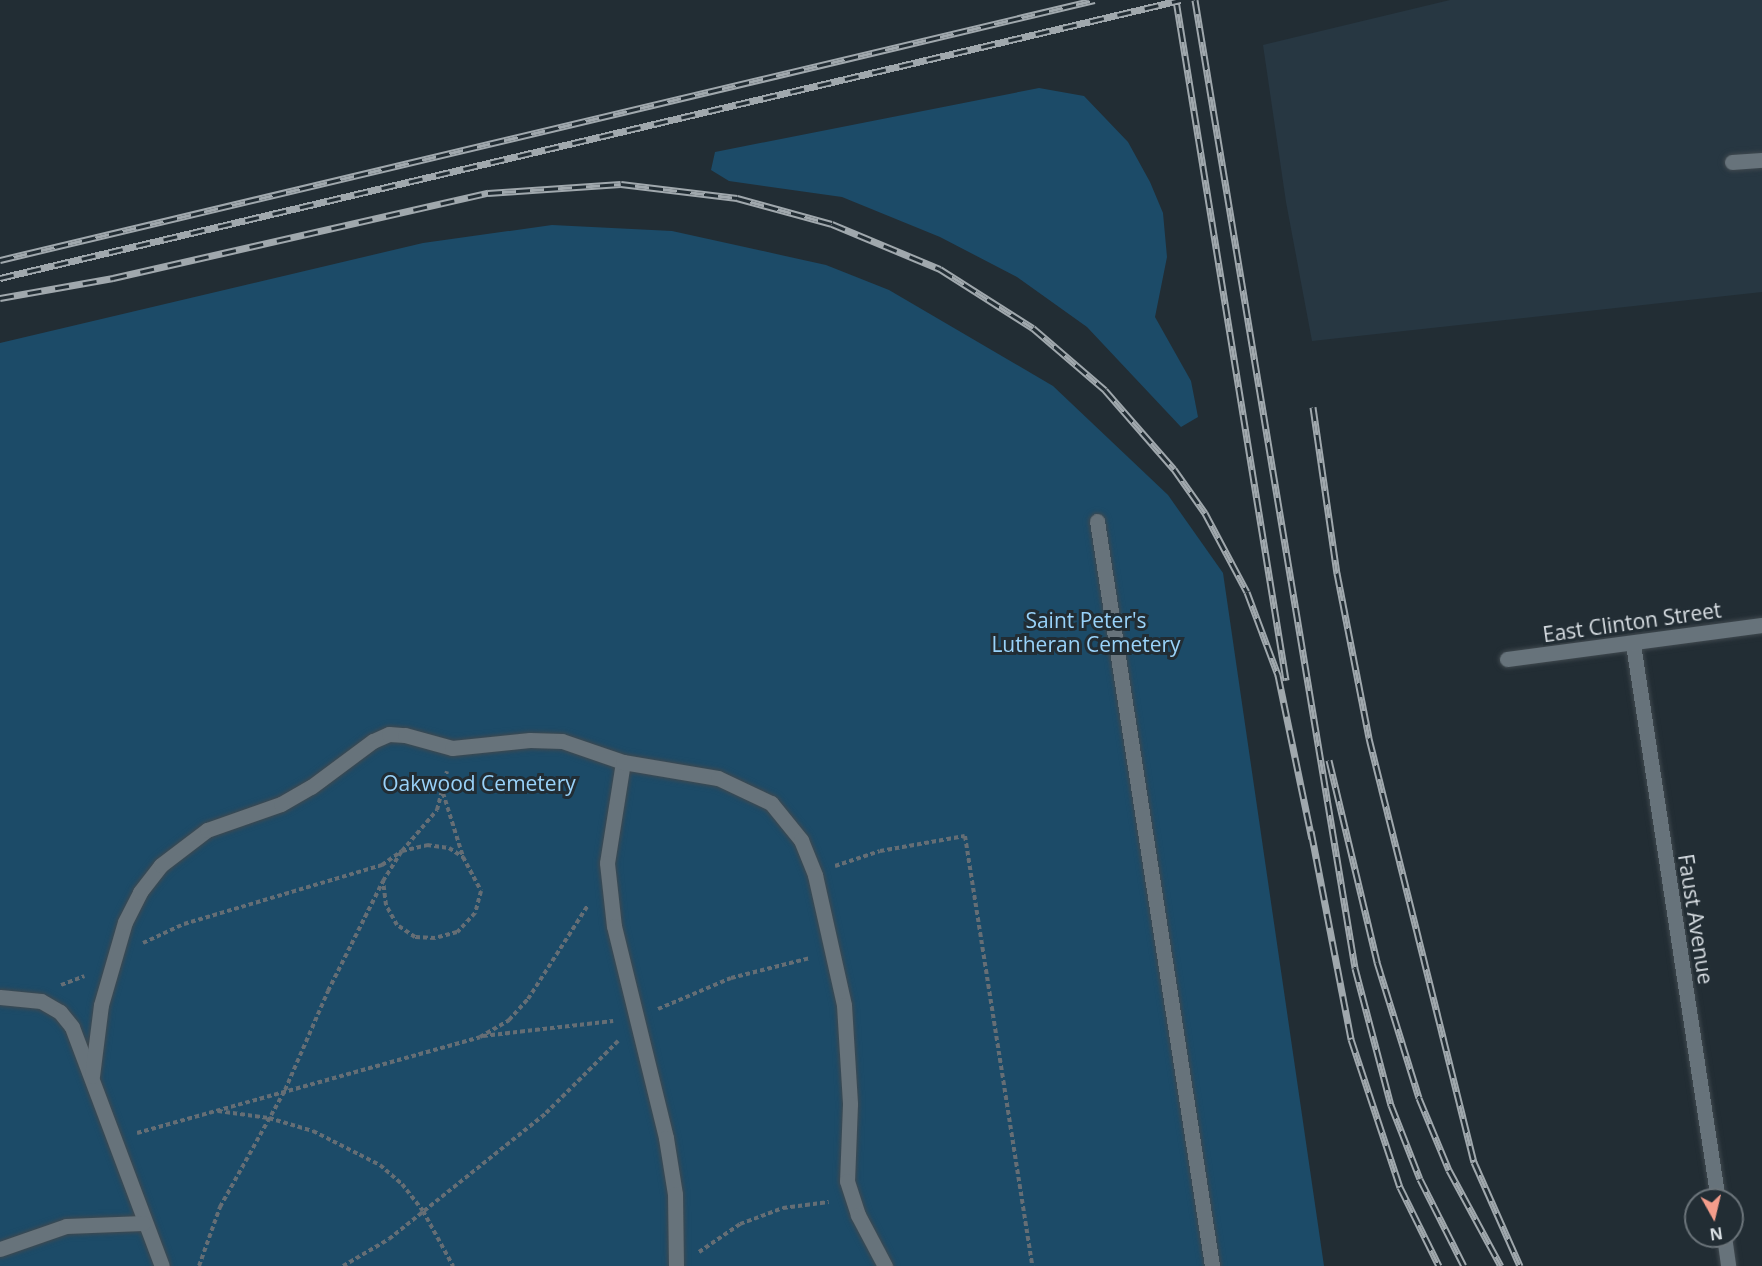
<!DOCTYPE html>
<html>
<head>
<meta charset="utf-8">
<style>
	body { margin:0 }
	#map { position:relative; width:1762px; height:1266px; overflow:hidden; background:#222d34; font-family:"Open Sans",sans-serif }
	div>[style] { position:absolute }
	.built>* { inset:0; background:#273742 }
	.green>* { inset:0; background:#1c4b68 }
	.path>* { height:4px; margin-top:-2px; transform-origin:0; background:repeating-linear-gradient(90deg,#656e75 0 4.5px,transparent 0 7.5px) }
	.roads { filter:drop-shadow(0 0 2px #40494f) drop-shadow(0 0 2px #40494f) }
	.lane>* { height:15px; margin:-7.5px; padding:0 7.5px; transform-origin:7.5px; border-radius:7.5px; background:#67737b }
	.street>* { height:15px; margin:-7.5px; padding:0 7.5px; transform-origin:7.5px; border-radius:7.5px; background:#67737b }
	.rail>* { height:7px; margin-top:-3.5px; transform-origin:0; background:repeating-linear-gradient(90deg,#222d34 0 14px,#a0a8ad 0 28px); box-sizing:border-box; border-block:2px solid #a0a8ad }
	span { translate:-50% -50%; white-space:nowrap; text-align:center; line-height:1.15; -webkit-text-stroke:6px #222d34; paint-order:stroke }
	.park-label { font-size:21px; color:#99d2f9 }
	.street-label { font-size:21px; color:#d8dee3 }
	.north { position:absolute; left:1684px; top:1188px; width:60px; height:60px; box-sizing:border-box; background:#222d34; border:2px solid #6b747a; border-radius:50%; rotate:172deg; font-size:16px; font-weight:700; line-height:24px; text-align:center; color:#d8dee3 }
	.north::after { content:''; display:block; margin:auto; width:21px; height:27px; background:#f49d8b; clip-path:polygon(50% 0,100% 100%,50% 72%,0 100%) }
</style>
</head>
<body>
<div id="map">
	<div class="built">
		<div style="clip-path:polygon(1450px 0,1762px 0,1762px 292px,1312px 341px,1286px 202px,1263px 45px)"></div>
	</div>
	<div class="green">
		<div style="clip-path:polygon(1039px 88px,1084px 96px,1128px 142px,1150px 182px,1163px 213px,1167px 257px,1155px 317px,1191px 381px,1198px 417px,1181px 427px,1087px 327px,1017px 277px,940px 237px,842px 197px,729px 181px,711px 170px,715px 152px)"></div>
		<div style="clip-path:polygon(552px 225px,672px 231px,826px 265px,889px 290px,1053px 386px,1168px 495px,1223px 573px,1324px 1266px,0 1266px,0 343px,423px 243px)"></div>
	</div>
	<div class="path">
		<div style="left:443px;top:793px;width:67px;rotate:72.6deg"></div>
		<div style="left:427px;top:845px;width:22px;rotate:8deg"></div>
		<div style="left:449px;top:848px;width:17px;rotate:33deg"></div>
		<div style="left:463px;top:857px;width:38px;rotate:62deg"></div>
		<div style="left:481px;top:891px;width:23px;rotate:105deg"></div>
		<div style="left:475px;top:913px;width:26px;rotate:133deg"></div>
		<div style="left:457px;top:932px;width:23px;rotate:165deg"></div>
		<div style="left:435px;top:938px;width:20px;rotate:-177deg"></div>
		<div style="left:415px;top:937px;width:22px;rotate:-146deg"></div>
		<div style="left:397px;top:925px;width:23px;rotate:-119deg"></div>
		<div style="left:386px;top:905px;width:24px;rotate:-97deg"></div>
		<div style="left:383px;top:881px;width:36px;rotate:-58deg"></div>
		<div style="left:402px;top:851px;width:26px;rotate:-13deg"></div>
		<div style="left:835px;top:866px;width:47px;rotate:-18.4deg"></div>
		<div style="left:880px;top:851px;width:86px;rotate:-10deg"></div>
		<div style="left:965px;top:836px;width:435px;rotate:81.1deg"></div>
		<div style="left:143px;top:943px;width:45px;rotate:-24.9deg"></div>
		<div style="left:184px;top:924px;width:207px;rotate:-16.6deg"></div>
		<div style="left:382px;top:865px;width:24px;rotate:-35deg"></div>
		<div style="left:402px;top:851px;width:54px;rotate:-49.5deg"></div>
		<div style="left:437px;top:810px;width:40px;rotate:-75.6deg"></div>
		<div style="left:61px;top:985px;width:25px;rotate:-21deg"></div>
		<div style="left:658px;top:1009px;width:79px;rotate:-23deg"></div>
		<div style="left:731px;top:978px;width:81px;rotate:-14.2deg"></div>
		<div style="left:483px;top:1036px;width:131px;rotate:-6.6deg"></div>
		<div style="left:218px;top:1111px;width:51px;rotate:7.8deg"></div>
		<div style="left:269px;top:1118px;width:46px;rotate:16.5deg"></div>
		<div style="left:313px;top:1131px;width:75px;rotate:26.9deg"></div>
		<div style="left:380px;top:1165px;width:29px;rotate:41deg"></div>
		<div style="left:402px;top:1184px;width:34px;rotate:52deg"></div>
		<div style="left:423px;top:1211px;width:63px;rotate:61.4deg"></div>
		<div style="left:137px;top:1133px;width:356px;rotate:-15.6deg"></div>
		<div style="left:480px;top:1037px;width:34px;rotate:-30deg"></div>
		<div style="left:509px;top:1020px;width:28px;rotate:-48deg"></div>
		<div style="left:528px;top:999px;width:112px;rotate:-57.4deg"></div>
		<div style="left:699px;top:1252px;width:50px;rotate:-34.3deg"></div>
		<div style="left:740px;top:1224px;width:46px;rotate:-20.4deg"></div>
		<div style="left:783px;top:1208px;width:46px;rotate:-7.4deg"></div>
		<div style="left:199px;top:1266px;width:63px;rotate:-70.4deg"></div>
		<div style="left:220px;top:1207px;width:134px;rotate:-60.9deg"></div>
		<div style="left:285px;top:1090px;width:108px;rotate:-66.5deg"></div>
		<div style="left:328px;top:991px;width:123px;rotate:-63.4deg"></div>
		<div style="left:343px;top:1266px;width:53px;rotate:-30.4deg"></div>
		<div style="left:389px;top:1239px;width:201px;rotate:-38.7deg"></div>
		<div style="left:546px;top:1113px;width:102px;rotate:-45deg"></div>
	</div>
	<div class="roads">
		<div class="lane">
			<div style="left:1732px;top:162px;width:30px;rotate:-4deg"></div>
			<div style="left:1097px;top:521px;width:754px;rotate:81.22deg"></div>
			<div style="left:623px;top:762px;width:102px;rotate:99deg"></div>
			<div style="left:607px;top:863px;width:63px;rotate:83.7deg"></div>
			<div style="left:614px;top:926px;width:218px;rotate:76.2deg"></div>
			<div style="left:666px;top:1138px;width:57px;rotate:80.9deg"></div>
			<div style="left:675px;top:1194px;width:72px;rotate:89.2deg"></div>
			<div style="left:0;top:997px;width:41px;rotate:5.6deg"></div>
			<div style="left:41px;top:1001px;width:22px;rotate:30deg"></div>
			<div style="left:60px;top:1012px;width:19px;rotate:51deg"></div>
			<div style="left:72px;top:1027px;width:255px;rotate:69.4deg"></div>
			<div style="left:92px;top:1076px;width:72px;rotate:-82.8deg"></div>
			<div style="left:101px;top:1005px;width:86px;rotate:-73.9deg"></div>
			<div style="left:125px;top:922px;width:34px;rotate:-63deg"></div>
			<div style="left:140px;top:892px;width:34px;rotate:-52deg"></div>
			<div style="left:161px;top:865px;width:58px;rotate:-37.3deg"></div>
			<div style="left:207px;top:830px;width:78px;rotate:-19.4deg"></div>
			<div style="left:281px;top:804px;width:34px;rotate:-30deg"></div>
			<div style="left:311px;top:787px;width:77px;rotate:-36.6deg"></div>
			<div style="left:373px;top:741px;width:17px;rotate:-24deg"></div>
			<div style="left:389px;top:734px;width:16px;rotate:4deg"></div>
			<div style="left:405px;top:735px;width:49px;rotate:15.5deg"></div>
			<div style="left:452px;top:748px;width:78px;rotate:-5.9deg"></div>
			<div style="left:530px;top:740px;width:32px;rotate:2deg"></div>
			<div style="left:562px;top:741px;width:65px;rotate:19deg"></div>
			<div style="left:623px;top:762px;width:96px;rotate:9.6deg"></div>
			<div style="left:718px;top:778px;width:59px;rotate:25.3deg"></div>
			<div style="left:771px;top:803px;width:48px;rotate:51deg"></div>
			<div style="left:801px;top:840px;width:38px;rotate:68deg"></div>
			<div style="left:815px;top:875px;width:133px;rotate:77.4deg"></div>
			<div style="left:844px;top:1005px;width:99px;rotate:86.5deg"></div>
			<div style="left:850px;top:1104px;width:77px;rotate:92.2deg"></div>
			<div style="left:847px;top:1181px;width:36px;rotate:72deg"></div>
			<div style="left:858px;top:1215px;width:58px;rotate:62.1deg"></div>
			<div style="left:0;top:1249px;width:70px;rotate:-19.2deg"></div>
			<div style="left:66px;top:1226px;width:77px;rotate:-2.2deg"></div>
		</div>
		<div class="street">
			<div style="left:1633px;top:644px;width:562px;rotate:81.31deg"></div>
			<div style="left:1507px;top:659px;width:257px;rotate:-7.6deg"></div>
			<div style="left:1724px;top:1236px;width:30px;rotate:82deg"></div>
		</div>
	</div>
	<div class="rail">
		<div style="left:1176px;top:0;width:689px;rotate:80.81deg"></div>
		<div style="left:1195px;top:0;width:981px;rotate:80.61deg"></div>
		<div style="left:1355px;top:968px;width:142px;rotate:75.3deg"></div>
		<div style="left:1391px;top:1105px;width:79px;rotate:68.6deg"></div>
		<div style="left:1420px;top:1179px;width:97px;rotate:63.2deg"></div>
		<div style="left:0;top:260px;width:1125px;rotate:-13.36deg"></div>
		<div style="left:0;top:278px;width:1213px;rotate:-13.25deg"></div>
		<div style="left:0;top:298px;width:115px;rotate:-10deg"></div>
		<div style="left:113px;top:278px;width:385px;rotate:-12.8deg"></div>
		<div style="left:488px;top:193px;width:133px;rotate:-3.9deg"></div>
		<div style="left:621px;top:184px;width:117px;rotate:6.9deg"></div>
		<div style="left:737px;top:198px;width:98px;rotate:15.3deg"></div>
		<div style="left:832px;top:224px;width:117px;rotate:22.6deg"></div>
		<div style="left:940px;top:269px;width:110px;rotate:32.4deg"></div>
		<div style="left:1033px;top:328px;width:95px;rotate:40.7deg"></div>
		<div style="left:1105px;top:390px;width:105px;rotate:48.9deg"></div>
		<div style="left:1174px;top:469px;width:54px;rotate:54.8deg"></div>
		<div style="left:1205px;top:513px;width:89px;rotate:62deg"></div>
		<div style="left:1247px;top:592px;width:89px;rotate:69.5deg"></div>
		<div style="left:1278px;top:675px;width:167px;rotate:78.3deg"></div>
		<div style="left:1313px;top:407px;width:168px;rotate:81.8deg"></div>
		<div style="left:1337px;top:573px;width:168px;rotate:79deg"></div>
		<div style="left:1369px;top:738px;width:437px;rotate:76.1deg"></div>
		<div style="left:1474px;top:1162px;width:114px;rotate:66.1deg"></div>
		<div style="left:1329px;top:760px;width:208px;rotate:76.6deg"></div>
		<div style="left:1377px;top:962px;width:142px;rotate:72.8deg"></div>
		<div style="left:1419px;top:1098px;width:78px;rotate:67.4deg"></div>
		<div style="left:1449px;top:1170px;width:109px;rotate:61.6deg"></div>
		<div style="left:1311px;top:831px;width:212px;rotate:79.1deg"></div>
		<div style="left:1351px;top:1039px;width:156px;rotate:71.7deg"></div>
		<div style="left:1400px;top:1187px;width:88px;rotate:63.7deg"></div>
	</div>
	<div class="park-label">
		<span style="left:1086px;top:632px">Saint Peter's<br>Lutheran Cemetery</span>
		<span style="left:479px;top:783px">Oakwood Cemetery</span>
	</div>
	<div class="street-label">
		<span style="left:1632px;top:622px;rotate:-8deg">East Clinton Street</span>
		<span style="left:1696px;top:919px;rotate:81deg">Faust Avenue</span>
	</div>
	<div class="north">N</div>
</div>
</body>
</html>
